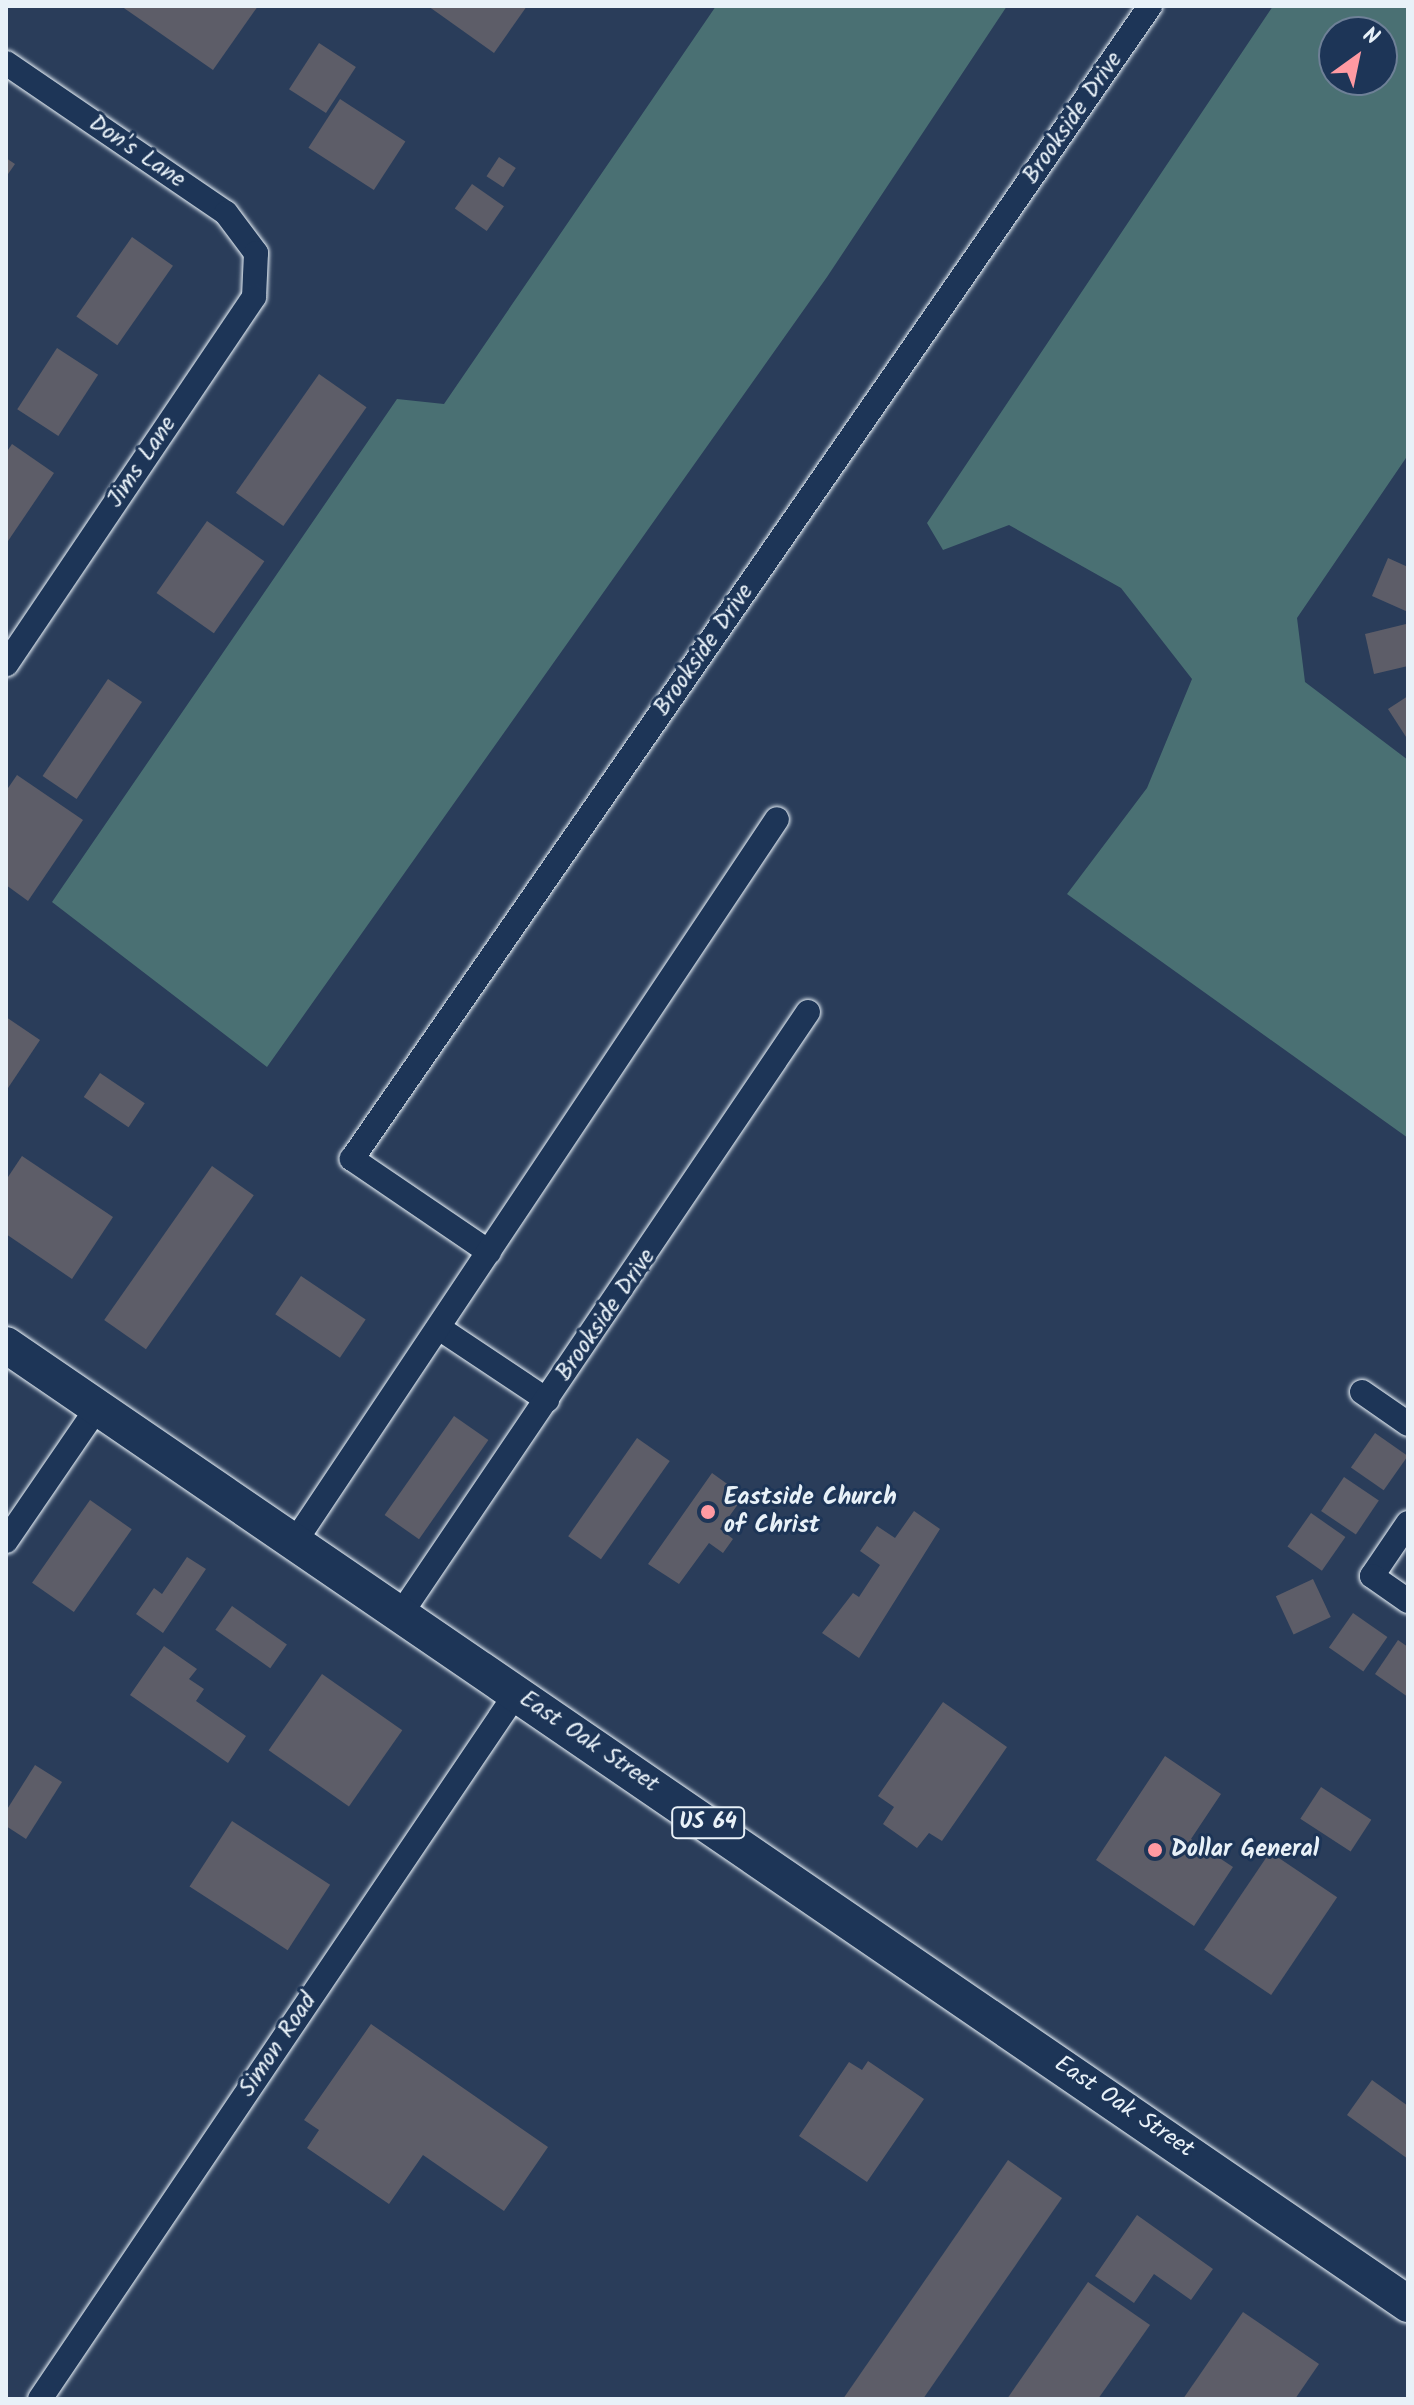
<!DOCTYPE html>
<html>
<head>
<meta charset="utf-8">
<style>
	body { margin:0 }
	#map { position:relative; width:1414px; height:2405px; overflow:hidden; background:#2a3d5a; font-family:Kalam,sans-serif }
	div>[style] { position:absolute }
	.green>* { inset:0; background:#4a7073 }
	.building>* { inset:0; background:#5d5d68; transform-origin:0 0 }
	.roads { filter:drop-shadow(0 0 2px #e8f1f8) drop-shadow(0 0 2px #e8f1f8) }
	.minor>* { height:24px; margin:-12px; padding:0 12px; transform-origin:12px; border-radius:12px; background:#1d3557 }
	.highway>* { height:36px; margin:-18px; padding:0 18px; transform-origin:18px; border-radius:18px; background:#1d3557 }
	.dots>* { width:22px; height:22px; translate:-50% -50%; box-sizing:border-box; border:4px solid #1d3557; border-radius:50% }
	span { translate:-50% -50%; white-space:nowrap; text-align:center; line-height:1.15; -webkit-text-stroke:6px #1d3557; paint-order:stroke }
	.shield-label span { padding:2px 6px; background:#1d3557; border:2px solid; border-radius:6px; -webkit-text-stroke-width:0 }
	.shield-label { font-size:22px; color:#e8f1f8; font-weight:700 }
	.street-label { font-size:24px; color:#e8f1f8 }
	.poi-label { font-size:24px; color:#e8f1f8; font-weight:700 }
	.left { translate:0 -50%; text-align:left }
	.frame { position:absolute; inset:0; border:8px solid #e8f1f8; pointer-events:none }
	.north { position:absolute; left:1318px; top:16px; width:80px; height:80px; box-sizing:border-box; background:#1d3557; border:2px solid #6e8097; border-radius:50%; rotate:33deg; font-size:22px; font-weight:700; line-height:32px; text-align:center; color:#e8f1f8 }
	.north::after { content:''; display:block; margin:auto; width:28px; height:36px; background:#ff9aa2; clip-path:polygon(50% 0,100% 100%,50% 72%,0 100%) }
</style>
</head>
<body>
<div id="map">
	<div class="green">
		<div style="clip-path:polygon(716px 6px,1007px 6px,827px 277px,267px 1067px,52px 902px,397px 399px,444px 404px)"></div>
		<div style="clip-path:polygon(evenodd,1273px 6px,1408px 6px,1408px 455px,1297px 618px,1305px 682px,1408px 760px,1408px 1138px,1067px 894px,1147px 788px,1192px 679px,1121px 588px,1009px 525px,943px 550px,927px 523px,1273px 6px,1334px 32px,1382px 32px,1382px 80px,1334px 80px,1334px 32px)"></div>
	</div>
	<div class="building">
		<div style="clip-path:polygon(121px 6px,258px 6px,213px 70px)"></div>
		<div style="clip-path:polygon(428px 6px,527px 6px,494px 53px)"></div>
		<div style="left:319px;top:43px;width:44px;height:55px;rotate:33deg"></div>
		<div style="left:340px;top:99px;width:78px;height:58px;rotate:33deg"></div>
		<div style="left:499px;top:157px;width:20px;height:23px;rotate:33deg"></div>
		<div style="clip-path:polygon(6px 158px,15px 164px,6px 177px)"></div>
		<div style="left:472px;top:184px;width:39px;height:30px;rotate:35deg"></div>
		<div style="left:132px;top:237px;width:50px;height:97px;rotate:35deg"></div>
		<div style="left:57px;top:348px;width:49px;height:73px;rotate:33deg"></div>
		<div style="left:319px;top:374px;width:58px;height:145px;rotate:35deg"></div>
		<div style="clip-path:polygon(12px 444px,54px 473px,6px 544px,6px 453px)"></div>
		<div style="left:207px;top:521px;width:70px;height:88px;rotate:35deg"></div>
		<div style="clip-path:polygon(1388px 558px,1408px 567px,1408px 612px,1372px 596px)"></div>
		<div style="clip-path:polygon(1406px 624px,1408px 666px,1374px 674px,1365px 634px)"></div>
		<div style="left:108px;top:679px;width:41px;height:117px;rotate:34deg"></div>
		<div style="clip-path:polygon(1408px 696px,1408px 740px,1388px 709px)"></div>
		<div style="clip-path:polygon(17px 775px,83px 820px,28px 901px,6px 885px,6px 791px)"></div>
		<div style="clip-path:polygon(6px 1017px,40px 1040px,6px 1091px)"></div>
		<div style="left:100px;top:1073px;width:54px;height:29px;rotate:34deg"></div>
		<div style="clip-path:polygon(22px 1156px,113px 1217px,72px 1279px,6px 1234px,6px 1180px)"></div>
		<div style="left:212px;top:1166px;width:51px;height:188px;rotate:35deg"></div>
		<div style="left:301px;top:1276px;width:78px;height:46px;rotate:34deg"></div>
		<div style="left:454px;top:1416px;width:42px;height:121px;rotate:35deg"></div>
		<div style="left:1375px;top:1433px;width:40px;height:42px;rotate:35deg"></div>
		<div style="left:637px;top:1438px;width:40px;height:120px;rotate:35deg"></div>
		<div style="clip-path:polygon(712px 1473px,744px 1496px,720px 1529px,733px 1539px,723px 1553px,709px 1543px,679px 1584px,648px 1564px)"></div>
		<div style="left:1344px;top:1477px;width:42px;height:41px;rotate:34deg"></div>
		<div style="left:90px;top:1500px;width:51px;height:101px;rotate:35deg"></div>
		<div style="clip-path:polygon(914px 1511px,940px 1529px,859px 1658px,822px 1633px,853px 1593px,859px 1597px,880px 1565px,860px 1551px,877px 1526px,895px 1538px)"></div>
		<div style="left:1311px;top:1513px;width:42px;height:41px;rotate:35deg"></div>
		<div style="clip-path:polygon(187px 1557px,206px 1569px,163px 1633px,136px 1614px,154px 1588px,162px 1594px)"></div>
		<div style="left:1313px;top:1579px;width:42px;height:41px;rotate:65deg"></div>
		<div style="left:232px;top:1606px;width:67px;height:29px;rotate:35deg"></div>
		<div style="left:1353px;top:1613px;width:42px;height:42px;rotate:35deg"></div>
		<div style="clip-path:polygon(1398px 1640px,1408px 1647px,1408px 1697px,1375px 1674px)"></div>
		<div style="clip-path:polygon(164px 1646px,197px 1669px,189px 1679px,204px 1689px,196px 1701px,246px 1736px,228px 1763px,130px 1695px)"></div>
		<div style="left:322px;top:1674px;width:98px;height:93px;rotate:35deg"></div>
		<div style="clip-path:polygon(943px 1702px,1007px 1747px,942px 1841px,929px 1833px,917px 1848px,883px 1824px,894px 1807px,878px 1796px)"></div>
		<div style="clip-path:polygon(1165px 1756px,1221px 1794px,1191px 1839px,1233px 1867px,1194px 1926px,1096px 1860px)"></div>
		<div style="clip-path:polygon(35px 1765px,62px 1782px,26px 1839px,6px 1826px,6px 1811px)"></div>
		<div style="left:1321px;top:1787px;width:60px;height:38px;rotate:33deg"></div>
		<div style="left:232px;top:1821px;width:117px;height:78px;rotate:33deg"></div>
		<div style="left:1270px;top:1852px;width:81px;height:118px;rotate:34deg"></div>
		<div style="clip-path:polygon(371px 2024px,548px 2147px,504px 2211px,423px 2155px,389px 2204px,307px 2148px,319px 2130px,304px 2120px)"></div>
		<div style="clip-path:polygon(868px 2061px,924px 2099px,867px 2182px,799px 2136px,849px 2062px,862px 2070px)"></div>
		<div style="clip-path:polygon(1372px 2080px,1408px 2106px,1408px 2159px,1347px 2115px)"></div>
		<div style="clip-path:polygon(1008px 2160px,1062px 2198px,923px 2399px,843px 2399px)"></div>
		<div style="clip-path:polygon(1137px 2215px,1213px 2269px,1191px 2300px,1154px 2274px,1134px 2303px,1095px 2276px)"></div>
		<div style="clip-path:polygon(1088px 2282px,1150px 2325px,1098px 2399px,1007px 2399px)"></div>
		<div style="clip-path:polygon(1243px 2312px,1319px 2364px,1295px 2399px,1183px 2399px)"></div>
	</div>
	<div class="roads">
		<div class="minor">
			<div style="left:6px;top:63px;width:266px;rotate:34.3deg"></div>
			<div style="left:226px;top:213px;width:50px;rotate:53.1deg"></div>
			<div style="left:256px;top:253px;width:44px;rotate:92.6deg"></div>
			<div style="left:254px;top:297px;width:443px;rotate:124deg"></div>
			<div style="left:489px;top:1252px;width:166px;rotate:-145.8deg"></div>
			<div style="left:352px;top:1159px;width:1402px;rotate:-55.31deg"></div>
			<div style="left:439px;top:1328px;width:130px;rotate:33.7deg"></div>
			<div style="left:1362px;top:1392px;width:56px;rotate:34.8deg"></div>
			<div style="left:1408px;top:1523px;width:64px;rotate:124.2deg"></div>
			<div style="left:1372px;top:1576px;width:44px;rotate:34.8deg"></div>
			<div style="left:6px;top:1541px;width:161px;rotate:-55.6deg"></div>
			<div style="left:294px;top:1543px;width:870px;rotate:-56.29deg"></div>
			<div style="left:400px;top:1615px;width:728px;rotate:-55.92deg"></div>
			<div style="left:40px;top:2399px;width:853px;rotate:-55.99deg"></div>
		</div>
		<div class="highway">
			<div style="left:6px;top:1345px;width:1699px;rotate:34.37deg"></div>
		</div>
	</div>
	<div class="dots">
		<div style="left:708px;top:1512px;background:#ff9aa2"></div>
		<div style="left:1155px;top:1850px;background:#ff9aa2"></div>
	</div>
	<div class="shield-label">
		<span style="left:708px;top:1823px">US 64</span>
	</div>
	<div class="street-label">
		<span style="left:1073px;top:118px;rotate:-55deg">Brookside Drive</span>
		<span style="left:137px;top:152px;rotate:34deg">Don's Lane</span>
		<span style="left:142px;top:462px;rotate:-56deg">Jims Lane</span>
		<span style="left:704px;top:650px;rotate:-55deg">Brookside Drive</span>
		<span style="left:606px;top:1315px;rotate:-55deg">Brookside Drive</span>
		<span style="left:589px;top:1742px;rotate:34deg">East Oak Street</span>
		<span style="left:278px;top:2045px;rotate:-56deg">Simon Road</span>
		<span style="left:1124px;top:2107px;rotate:34deg">East Oak Street</span>
	</div>
	<div class="poi-label">
		<span class="left" style="left:724px;top:1512px">Eastside Church<br>of Christ</span>
		<span class="left" style="left:1171px;top:1850px">Dollar General</span>
	</div>
	<div class="frame"></div>
	<div class="north">N</div>
</div>
</body>
</html>
